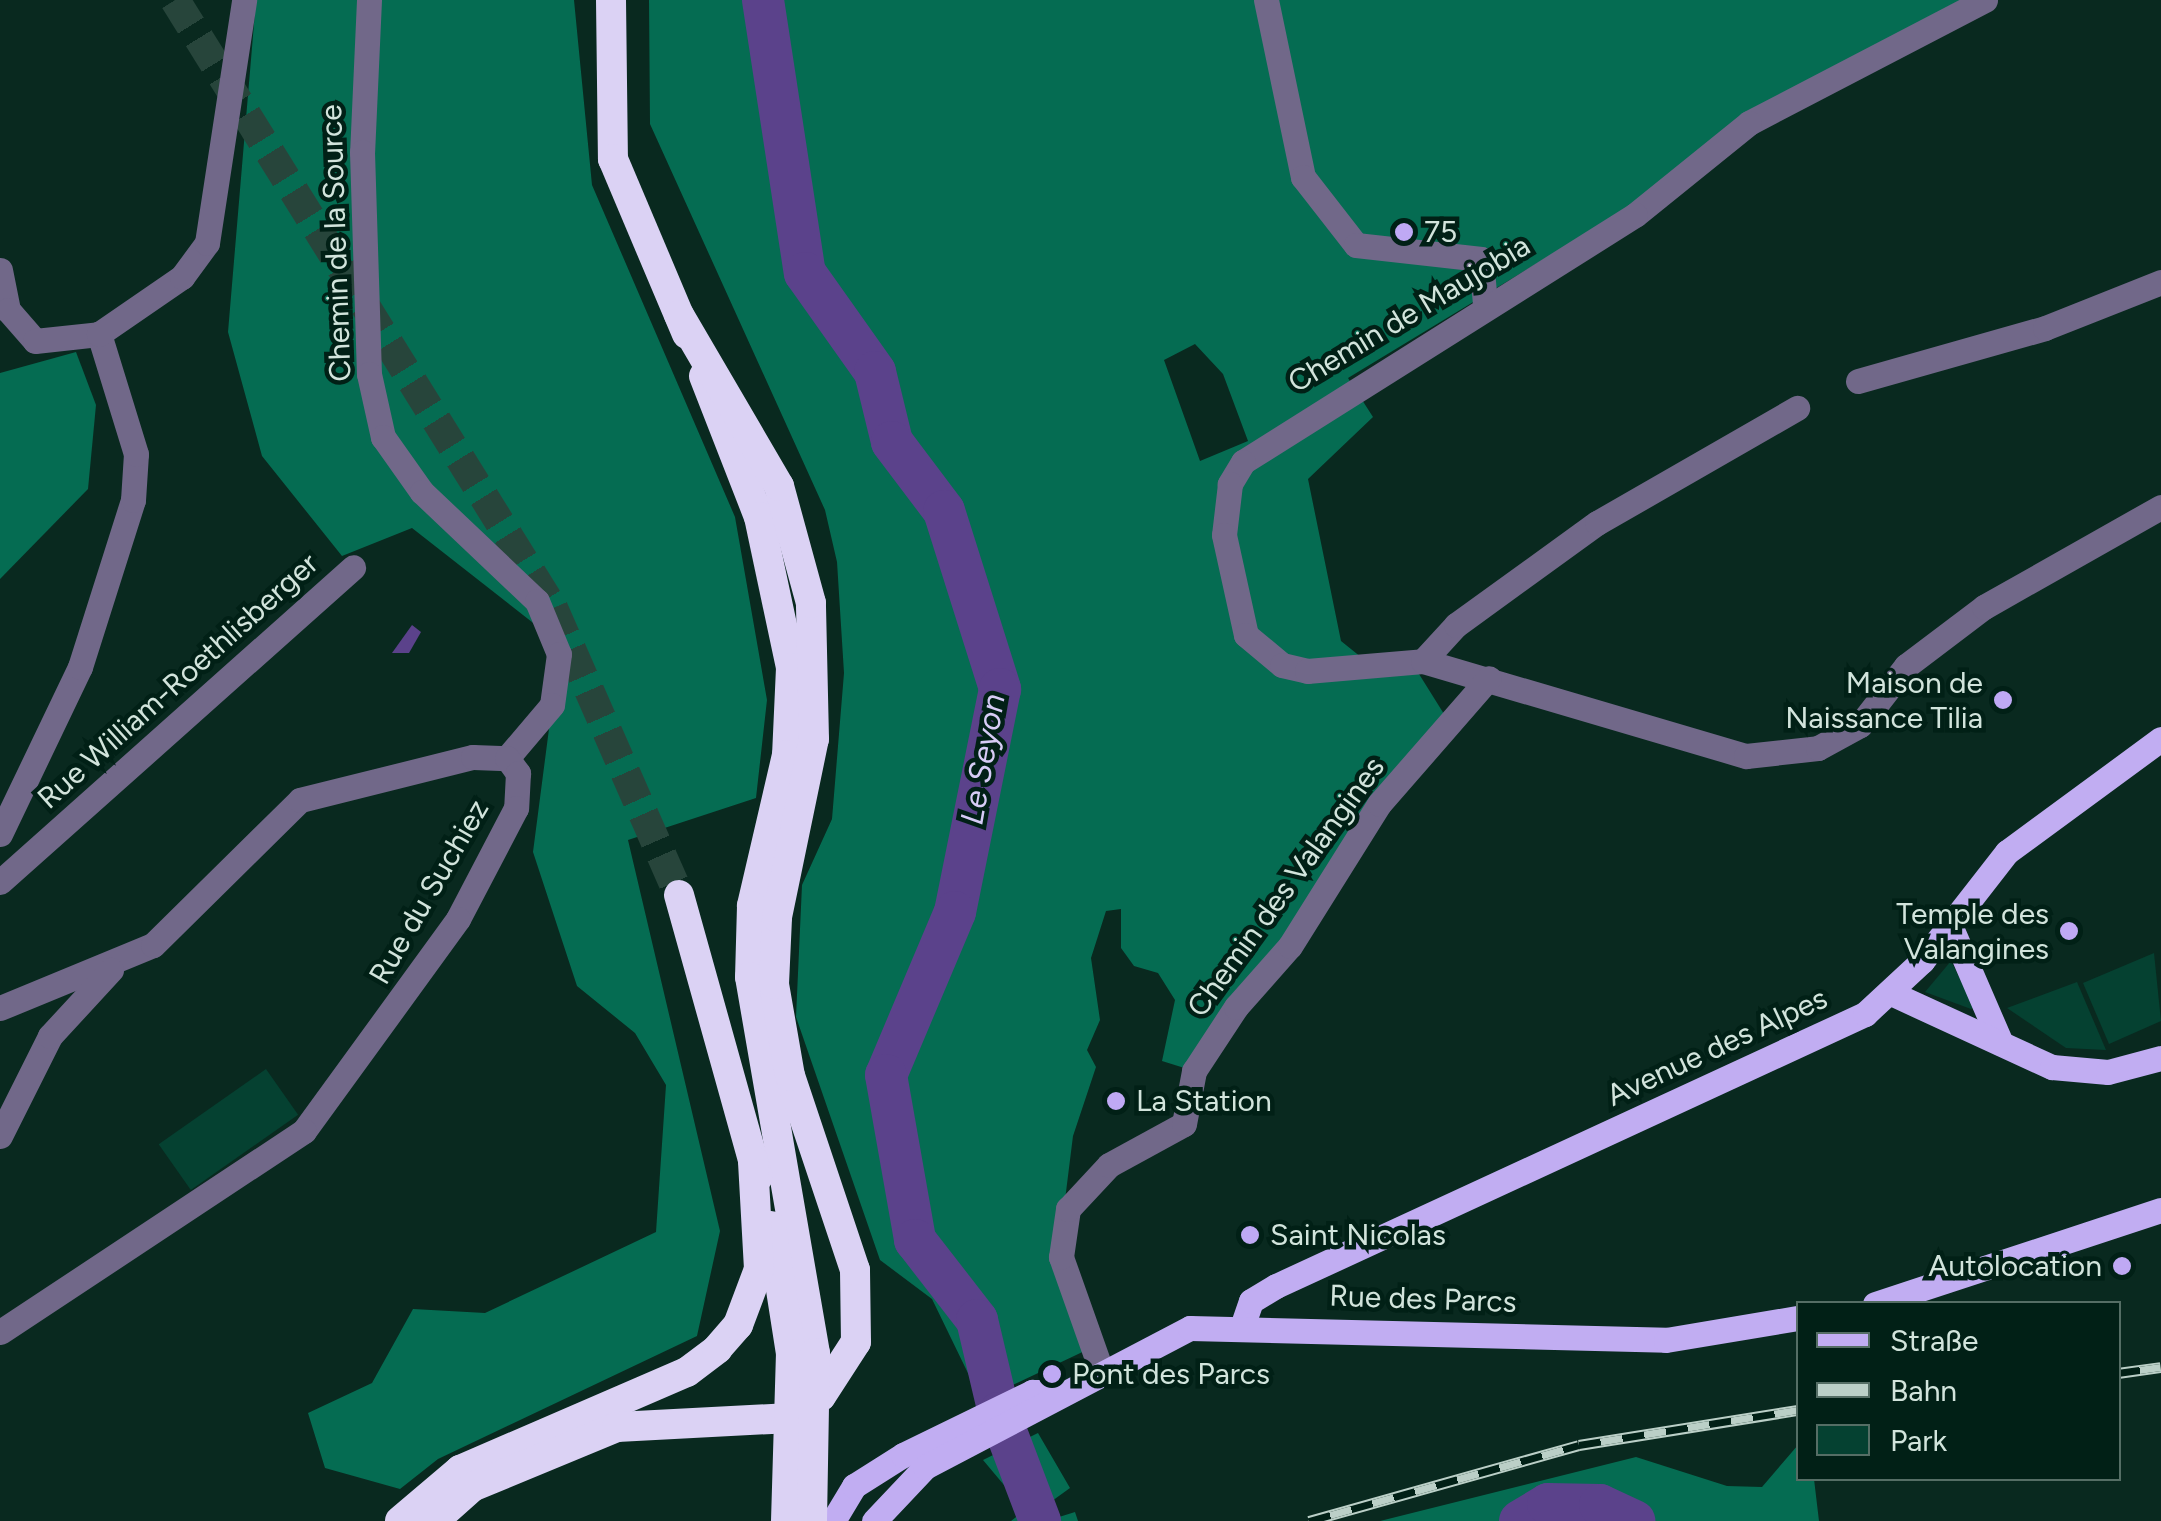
<!DOCTYPE html>
<html>
<head>
<meta charset="utf-8">
<style>
	body { margin:0 }
	#map { position:relative; width:2161px; height:1521px; overflow:hidden; background:#09291f; font-family:Figtree,sans-serif }
	div>[style] { position:absolute }
	.green>* { inset:0; background:#054131; transform-origin:0 0 }
	.forest>* { inset:0; background:#056c52 }
	.water>* { inset:0; background:#5b428b }
	.river>* { height:42px; margin:-21px; padding:0 21px; transform-origin:21px; border-radius:21px; background:#5b428b }
	.highway-tunnel>* { height:30px; margin-top:-15px; transform-origin:0; background:repeating-linear-gradient(90deg,#27453b 0 30px,transparent 0 45px) }
	.minor>* { height:25px; margin:-12.5px; padding:0 12.5px; transform-origin:12.5px; border-radius:12.5px; background:#716889 }
	.major>* { height:25px; margin:-12.5px; padding:0 12.5px; transform-origin:12.5px; border-radius:12.5px; background:#c1adf2 }
	.highway>* { height:30px; margin:-15px; padding:0 15px; transform-origin:15px; border-radius:15px; background:#dbd2f4 }
	.rail>* { height:11px; margin-top:-5.5px; transform-origin:0; background:repeating-linear-gradient(90deg,#012016 0 22px,#bbcfc7 0 44px); box-sizing:border-box; border-block:2px solid #bbcfc7 }
	.highway-bridge>* { height:30px; margin:-15px; padding:0 15px; transform-origin:15px; border-radius:15px; background:#dbd2f4 }
	.dots>* { width:28px; height:28px; translate:-50% -50%; box-sizing:border-box; border:5px solid #012016; border-radius:50% }
	span { translate:-50% -50%; white-space:nowrap; text-align:center; line-height:1.15; -webkit-text-stroke:9px #012016; paint-order:stroke }
	.poi-label { font-size:30px; color:#d2e4dc }
	.left { translate:0 -50%; text-align:left }
	.right { translate:-100% -50%; text-align:right }
	.street-label { font-size:30px; color:#d2e4dc }
	.water-label { font-size:32px; color:#d7ccf6; font-style:italic }
	.legend { position:absolute; left:1796px; top:1301px; width:325px; height:180px; box-sizing:border-box; background:#012016; border:2px solid #556e65; margin:0; padding:12px 18px; list-style:none; font-size:30px; color:#d2e4dc }
	.legend li { display:flex; align-items:center; gap:20px; height:50px }
	.legend b { width:50px; border:2px solid #556e65 }
</style>
</head>
<body>
<div id="map">
	<div class="green">
		<div style="clip-path:polygon(2154px 953px,2161px 1021px,2109px 1044px,2083px 983px)"></div>
		<div style="clip-path:polygon(1951px 961px,1974px 1007px,1971px 1009px,1925px 992px)"></div>
		<div style="clip-path:polygon(2077px 982px,2106px 1050px,2066px 1048px,2007px 1008px)"></div>
		<div style="left:266px;top:1069px;width:56px;height:131px;rotate:55deg"></div>
	</div>
	<div class="forest">
		<div style="clip-path:polygon(256px 0,574px 0,592px 185px,735px 517px,767px 700px,756px 798px,628px 840px,720px 1231px,697px 1336px,438px 1459px,400px 1489px,325px 1468px,308px 1413px,372px 1383px,413px 1309px,485px 1313px,656px 1232px,666px 1085px,635px 1033px,577px 986px,533px 852px,560px 644px,412px 528px,342px 556px,262px 456px,228px 332px)"></div>
		<div style="clip-path:polygon(evenodd,649px 0,1971px 0,1348px 378px,1373px 417px,1308px 479px,1341px 641px,1382px 674px,1419px 674px,1444px 714px,1194px 1071px,1162px 1061px,1175px 1000px,1158px 973px,1134px 966px,1121px 948px,1121px 909px,1106px 911px,1091px 958px,1100px 1020px,1087px 1050px,1096px 1067px,1073px 1136px,1061px 1232px,1093px 1347px,981px 1400px,932px 1299px,880px 1260px,796px 1017px,802px 885px,832px 819px,844px 673px,837px 562px,825px 510px,650px 124px,649px 0,1195px 344px,1223px 374px,1248px 441px,1200px 461px,1164px 360px,1195px 344px)"></div>
		<div style="clip-path:polygon(76px 352px,96px 405px,88px 489px,0 579px,0 373px)"></div>
		<div style="clip-path:polygon(1038px 1433px,1070px 1488px,1052px 1501px,1059px 1517px,1075px 1512px,1078px 1521px,1011px 1521px,1025px 1510px,983px 1460px)"></div>
		<div style="clip-path:polygon(1798px 1445px,1798px 1478px,1814px 1479px,1819px 1521px,1380px 1521px,1636px 1457px,1727px 1486px,1762px 1487px)"></div>
	</div>
	<div class="water">
		<div style="clip-path:polygon(412px 625px,421px 632px,409px 653px,392px 653px)"></div>
	</div>
	<div class="river">
		<div style="left:763px;top:0;width:276px;rotate:81.3deg"></div>
		<div style="left:805px;top:273px;width:121px;rotate:54.7deg"></div>
		<div style="left:875px;top:372px;width:72px;rotate:76.3deg"></div>
		<div style="left:892px;top:442px;width:86px;rotate:53deg"></div>
		<div style="left:944px;top:511px;width:187px;rotate:72.5deg"></div>
		<div style="left:1000px;top:689px;width:227px;rotate:101.4deg"></div>
		<div style="left:955px;top:912px;width:177px;rotate:112.9deg"></div>
		<div style="left:886px;top:1075px;width:168px;rotate:80deg"></div>
		<div style="left:915px;top:1240px;width:101px;rotate:52.2deg"></div>
		<div style="left:977px;top:1320px;width:96px;rotate:76.7deg"></div>
		<div style="left:999px;top:1413px;width:116px;rotate:69.2deg"></div>
		<div style="left:1520px;top:1521px;width:33px;rotate:-31deg"></div>
		<div style="left:1548px;top:1504px;width:52px;rotate:1.1deg"></div>
		<div style="left:1600px;top:1505px;width:38px;rotate:25deg"></div>
	</div>
	<div class="highway-tunnel">
		<div style="left:175px;top:0;width:716px;rotate:58.13deg"></div>
		<div style="left:553px;top:608px;width:313px;rotate:66.3deg"></div>
	</div>
	<div class="minor">
		<div style="left:369px;top:0;width:152px;rotate:92.6deg"></div>
		<div style="left:362px;top:152px;width:222px;rotate:88.2deg"></div>
		<div style="left:369px;top:374px;width:65px;rotate:77.5deg"></div>
		<div style="left:383px;top:437px;width:67px;rotate:54.7deg"></div>
		<div style="left:422px;top:492px;width:158px;rotate:43.5deg"></div>
		<div style="left:537px;top:601px;width:57px;rotate:67.5deg"></div>
		<div style="left:559px;top:654px;width:51px;rotate:97.8deg"></div>
		<div style="left:552px;top:705px;width:70px;rotate:130.3deg"></div>
		<div style="left:1266px;top:0;width:181px;rotate:78.2deg"></div>
		<div style="left:1303px;top:177px;width:86px;rotate:52.1deg"></div>
		<div style="left:1356px;top:245px;width:126px;rotate:6.4deg"></div>
		<div style="left:1481px;top:259px;width:45px;rotate:84.9deg"></div>
		<div style="left:1985px;top:0;width:266px;rotate:152.5deg"></div>
		<div style="left:1749px;top:123px;width:146px;rotate:141.1deg"></div>
		<div style="left:1635px;top:215px;width:463px;rotate:147.8deg"></div>
		<div style="left:1243px;top:462px;width:26px;rotate:121deg"></div>
		<div style="left:1230px;top:484px;width:51px;rotate:96.7deg"></div>
		<div style="left:1224px;top:535px;width:102px;rotate:77.6deg"></div>
		<div style="left:1246px;top:635px;width:47px;rotate:39.8deg"></div>
		<div style="left:1282px;top:665px;width:26px;rotate:13deg"></div>
		<div style="left:1307px;top:671px;width:116px;rotate:-4.9deg"></div>
		<div style="left:1423px;top:661px;width:337px;rotate:16.4deg"></div>
		<div style="left:1746px;top:756px;width:72px;rotate:-6.3deg"></div>
		<div style="left:1818px;top:748px;width:48px;rotate:-28.7deg"></div>
		<div style="left:1860px;top:725px;width:75px;rotate:-52.1deg"></div>
		<div style="left:1906px;top:666px;width:98px;rotate:-37.1deg"></div>
		<div style="left:1984px;top:607px;width:203px;rotate:-29.5deg"></div>
		<div style="left:0;top:270px;width:41px;rotate:78.7deg"></div>
		<div style="left:8px;top:310px;width:41px;rotate:48.9deg"></div>
		<div style="left:35px;top:341px;width:64px;rotate:-6.2deg"></div>
		<div style="left:1858px;top:381px;width:194px;rotate:-15.8deg"></div>
		<div style="left:2045px;top:328px;width:125px;rotate:-21.6deg"></div>
		<div style="left:1423px;top:661px;width:49px;rotate:-47.5deg"></div>
		<div style="left:1456px;top:625px;width:174px;rotate:-35.9deg"></div>
		<div style="left:1597px;top:523px;width:231px;rotate:-29.9deg"></div>
		<div style="left:0;top:834px;width:185px;rotate:-64.4deg"></div>
		<div style="left:80px;top:667px;width:175px;rotate:-72.4deg"></div>
		<div style="left:133px;top:500px;width:46px;rotate:-86.3deg"></div>
		<div style="left:136px;top:454px;width:126px;rotate:-107.1deg"></div>
		<div style="left:99px;top:334px;width:101px;rotate:-34.5deg"></div>
		<div style="left:182px;top:277px;width:42px;rotate:-53.7deg"></div>
		<div style="left:207px;top:243px;width:246px;rotate:-81.3deg"></div>
		<div style="left:0;top:882px;width:473px;rotate:-41.7deg"></div>
		<div style="left:0;top:1008px;width:165px;rotate:-22.4deg"></div>
		<div style="left:153px;top:945px;width:206px;rotate:-44.6deg"></div>
		<div style="left:300px;top:800px;width:178px;rotate:-14deg"></div>
		<div style="left:473px;top:757px;width:34px;rotate:2deg"></div>
		<div style="left:507px;top:758px;width:19px;rotate:54deg"></div>
		<div style="left:518px;top:773px;width:35px;rotate:93deg"></div>
		<div style="left:516px;top:808px;width:125px;rotate:117.6deg"></div>
		<div style="left:458px;top:919px;width:262px;rotate:126deg"></div>
		<div style="left:304px;top:1131px;width:364px;rotate:146.5deg"></div>
		<div style="left:0;top:1136px;width:112px;rotate:-63.4deg"></div>
		<div style="left:50px;top:1036px;width:90px;rotate:-47.3deg"></div>
		<div style="left:1101px;top:1370px;width:120px;rotate:-109.5deg"></div>
		<div style="left:1061px;top:1257px;width:49px;rotate:-81.7deg"></div>
		<div style="left:1068px;top:1209px;width:60px;rotate:-47deg"></div>
		<div style="left:1109px;top:1165px;width:85px;rotate:-28.7deg"></div>
		<div style="left:1184px;top:1124px;width:54px;rotate:-79.3deg"></div>
		<div style="left:1194px;top:1071px;width:77px;rotate:-56.7deg"></div>
		<div style="left:1236px;top:1007px;width:81px;rotate:-48.5deg"></div>
		<div style="left:1290px;top:946px;width:168px;rotate:-57.9deg"></div>
		<div style="left:1379px;top:804px;width:167px;rotate:-48.9deg"></div>
	</div>
	<div class="major">
		<div style="left:1949px;top:923px;width:131px;rotate:66.6deg"></div>
		<div style="left:1893px;top:994px;width:175px;rotate:24.7deg"></div>
		<div style="left:2052px;top:1067px;width:56px;rotate:5.1deg"></div>
		<div style="left:2108px;top:1072px;width:55px;rotate:-14.8deg"></div>
		<div style="left:1875px;top:1304px;width:301px;rotate:-18.2deg"></div>
		<div style="left:1243px;top:1324px;width:24px;rotate:-71deg"></div>
		<div style="left:1251px;top:1301px;width:29px;rotate:-31deg"></div>
		<div style="left:1276px;top:1286px;width:649px;rotate:-24.79deg"></div>
		<div style="left:1865px;top:1014px;width:78px;rotate:-42.9deg"></div>
		<div style="left:1922px;top:961px;width:138px;rotate:-52.1deg"></div>
		<div style="left:2007px;top:852px;width:191px;rotate:-36.3deg"></div>
		<div style="left:833px;top:1521px;width:41px;rotate:-59deg"></div>
		<div style="left:854px;top:1486px;width:58px;rotate:-32.3deg"></div>
		<div style="left:903px;top:1455px;width:144px;rotate:-26deg"></div>
		<div style="left:1032px;top:1392px;width:26px"></div>
		<div style="left:874px;top:1521px;width:74px;rotate:-46.6deg"></div>
		<div style="left:925px;top:1467px;width:299px;rotate:-27.7deg"></div>
		<div style="left:1190px;top:1328px;width:476px;rotate:1.4deg"></div>
		<div style="left:1666px;top:1340px;width:134px;rotate:-9.5deg"></div>
	</div>
	<div class="highway">
		<div style="left:611px;top:0;width:159px;rotate:89.3deg"></div>
		<div style="left:613px;top:159px;width:190px;rotate:67.1deg"></div>
		<div style="left:704px;top:376px;width:151px;rotate:68.7deg"></div>
		<div style="left:759px;top:517px;width:154px;rotate:78deg"></div>
		<div style="left:791px;top:668px;width:87px;rotate:92.6deg"></div>
		<div style="left:787px;top:755px;width:155px;rotate:103.1deg"></div>
		<div style="left:752px;top:906px;width:71px;rotate:91.6deg"></div>
		<div style="left:750px;top:977px;width:382px;rotate:80.2deg"></div>
		<div style="left:679px;top:895px;width:293px;rotate:74.4deg"></div>
		<div style="left:771px;top:1226px;width:130px;rotate:81.1deg"></div>
		<div style="left:400px;top:1521px;width:79px;rotate:-40.4deg"></div>
		<div style="left:460px;top:1470px;width:247px;rotate:-23.4deg"></div>
		<div style="left:687px;top:1372px;width:38px;rotate:-37deg"></div>
		<div style="left:717px;top:1349px;width:32px;rotate:-49deg"></div>
		<div style="left:738px;top:1325px;width:60px;rotate:-69.4deg"></div>
		<div style="left:759px;top:1269px;width:109px;rotate:-93.2deg"></div>
		<div style="left:434px;top:1521px;width:51px;rotate:-41.8deg"></div>
		<div style="left:472px;top:1487px;width:157px;rotate:-22.5deg"></div>
		<div style="left:617px;top:1427px;width:169px;rotate:-3deg"></div>
		<div style="left:786px;top:1418px;width:41px;rotate:-32.2deg"></div>
		<div style="left:821px;top:1396px;width:64px;rotate:-57.1deg"></div>
		<div style="left:856px;top:1342px;width:72px;rotate:-90.8deg"></div>
		<div style="left:855px;top:1270px;width:205px;rotate:-108.5deg"></div>
		<div style="left:790px;top:1076px;width:93px;rotate:-99.9deg"></div>
		<div style="left:774px;top:984px;width:67px;rotate:-87.4deg"></div>
		<div style="left:777px;top:917px;width:182px;rotate:-78.3deg"></div>
		<div style="left:814px;top:739px;width:136px;rotate:-91.3deg"></div>
		<div style="left:811px;top:603px;width:121px;rotate:-105.3deg"></div>
		<div style="left:779px;top:486px;width:198px;rotate:-120.3deg"></div>
	</div>
	<div class="rail">
		<div style="left:2118px;top:1373px;width:43px;rotate:-7.9deg"></div>
		<div style="left:1309px;top:1521px;width:280px;rotate:-15.7deg"></div>
		<div style="left:1579px;top:1445px;width:222px;rotate:-9.1deg"></div>
	</div>
	<div class="highway-bridge">
		<div style="left:786px;top:1521px;width:167px;rotate:-88.3deg"></div>
		<div style="left:812px;top:1521px;width:168px;rotate:-89deg"></div>
	</div>
	<div class="dots">
		<div style="left:1404px;top:232px;background:#bfa9f4"></div>
		<div style="left:2003px;top:700px;background:#bfa9f4"></div>
		<div style="left:2069px;top:931px;background:#bfa9f4"></div>
		<div style="left:1116px;top:1101px;background:#bfa9f4"></div>
		<div style="left:1250px;top:1235px;background:#bfa9f4"></div>
		<div style="left:2122px;top:1266px;background:#bfa9f4"></div>
		<div style="left:1052px;top:1374px;background:#bfa9f4"></div>
	</div>
	<div class="poi-label">
		<span class="left" style="left:1424px;top:232px">75</span>
		<span class="right" style="left:1983px;top:700px">Maison de<br>Naissance Tilia</span>
		<span class="right" style="left:2049px;top:931px">Temple des<br>Valangines</span>
		<span class="left" style="left:1136px;top:1101px">La Station</span>
		<span class="left" style="left:1270px;top:1235px">Saint Nicolas</span>
		<span class="right" style="left:2102px;top:1266px">Autolocation</span>
		<span class="left" style="left:1072px;top:1374px">Pont des Parcs</span>
	</div>
	<div class="street-label">
		<span style="left:336px;top:243px;rotate:-92deg">Chemin de la Source</span>
		<span style="left:1409px;top:314px;rotate:-31deg">Chemin de Maujobia</span>
		<span style="left:178px;top:681px;rotate:-42deg">Rue William-Roethlisberger</span>
		<span style="left:1286px;top:887px;rotate:-54deg">Chemin des Valangines</span>
		<span style="left:429px;top:892px;rotate:-60deg">Rue du Suchiez</span>
		<span style="left:1717px;top:1047px;rotate:-25deg">Avenue des Alpes</span>
		<span style="left:1423px;top:1299px;rotate:2deg">Rue des Parcs</span>
	</div>
	<div class="water-label">
		<span style="left:983px;top:759px;rotate:-80deg">Le Seyon</span>
	</div>
	<ul class="legend">
	<li><b style="height:12px;background:#c1adf2"></b>Straße</li>
	<li><b style="height:12px;background:#bbcfc7"></b>Bahn</li>
	<li><b style="height:28px;background:#054131"></b>Park</li>
	</ul>
</div>
</body>
</html>
